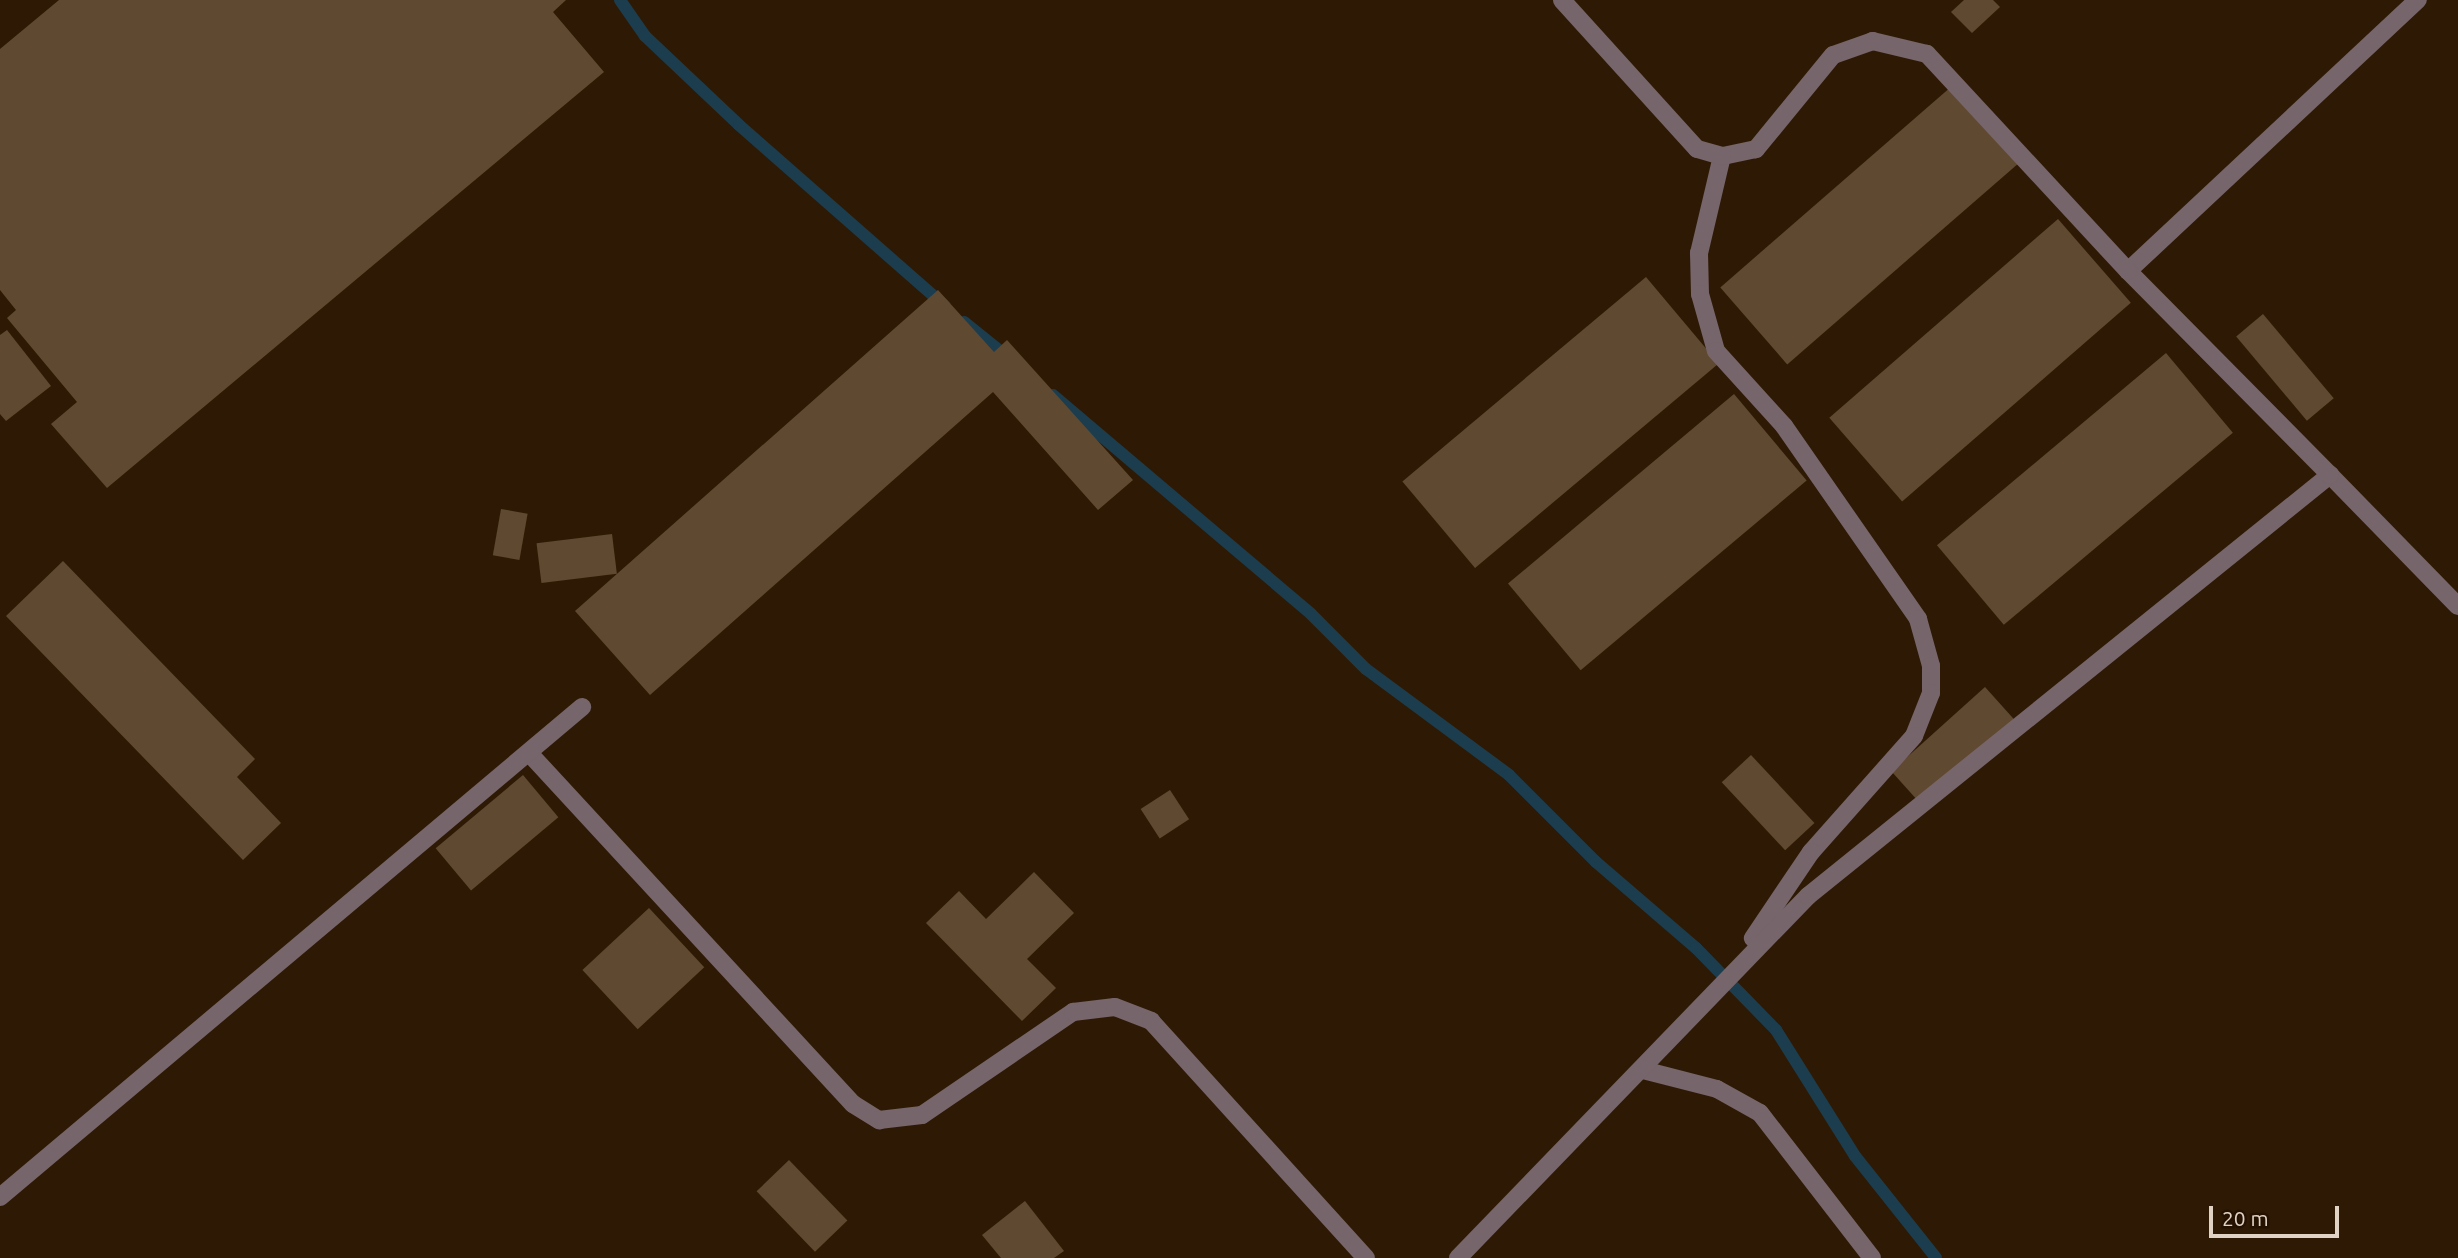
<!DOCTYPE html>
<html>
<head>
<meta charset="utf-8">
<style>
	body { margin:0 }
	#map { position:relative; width:2458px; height:1258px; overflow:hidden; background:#2e1a04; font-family:Ubuntu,sans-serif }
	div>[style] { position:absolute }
	.stream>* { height:12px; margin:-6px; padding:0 6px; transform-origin:6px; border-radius:6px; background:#1c3d4e }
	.building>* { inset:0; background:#604931; transform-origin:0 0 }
	.minor>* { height:18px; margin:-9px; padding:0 9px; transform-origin:9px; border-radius:9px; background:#76656a }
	span { translate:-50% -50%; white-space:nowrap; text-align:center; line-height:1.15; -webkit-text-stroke:7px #241100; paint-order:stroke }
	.scale { position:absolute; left:2209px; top:1206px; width:130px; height:32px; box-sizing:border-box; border:4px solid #e0d3c6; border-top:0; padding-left:9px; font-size:21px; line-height:24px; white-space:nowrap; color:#e0d3c6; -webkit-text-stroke:5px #241100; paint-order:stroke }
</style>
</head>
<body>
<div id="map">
	<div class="stream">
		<div style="left:620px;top:0;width:44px;rotate:55.2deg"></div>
		<div style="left:645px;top:36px;width:129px;rotate:43.4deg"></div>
		<div style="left:739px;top:125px;width:274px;rotate:41.3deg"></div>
		<div style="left:964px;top:322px;width:59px;rotate:38.8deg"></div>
		<div style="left:1053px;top:395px;width:338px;rotate:40.3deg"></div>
		<div style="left:1311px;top:614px;width:78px;rotate:45deg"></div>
		<div style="left:1366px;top:669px;width:178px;rotate:36.5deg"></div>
		<div style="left:1509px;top:775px;width:123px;rotate:45deg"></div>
		<div style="left:1596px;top:862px;width:132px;rotate:40.7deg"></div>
		<div style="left:1696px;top:948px;width:115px;rotate:45.7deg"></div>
		<div style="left:1776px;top:1030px;width:149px;rotate:57.9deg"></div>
		<div style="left:1855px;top:1156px;width:130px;rotate:51.5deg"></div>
	</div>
	<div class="building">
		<div style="clip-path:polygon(59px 0,566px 0,553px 12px,604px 72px,107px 488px,51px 424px,77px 402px,7px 318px,16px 310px,0 290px,0 49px)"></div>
		<div style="clip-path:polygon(1964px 0,1993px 0,2000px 7px,1972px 33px,1951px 12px)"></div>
		<div style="left:1952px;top:86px;width:102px;height:307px;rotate:49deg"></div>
		<div style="left:2058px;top:219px;width:111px;height:303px;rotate:49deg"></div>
		<div style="left:1646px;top:277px;width:113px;height:318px;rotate:50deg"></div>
		<div style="clip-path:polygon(938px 290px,994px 352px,1007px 340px,1133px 480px,1098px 510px,993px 392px,650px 695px,575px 611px)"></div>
		<div style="left:2263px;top:314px;width:110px;height:35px;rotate:50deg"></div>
		<div style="clip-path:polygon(7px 330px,51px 386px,6px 421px,0 414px,0 335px)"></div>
		<div style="left:2166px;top:353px;width:104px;height:299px;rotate:50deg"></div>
		<div style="left:1734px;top:394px;width:113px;height:295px;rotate:50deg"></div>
		<div style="left:501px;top:509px;width:27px;height:47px;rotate:10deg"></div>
		<div style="left:612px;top:534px;width:40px;height:76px;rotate:83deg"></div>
		<div style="clip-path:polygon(63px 561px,255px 759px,237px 777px,281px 823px,243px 860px,6px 616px)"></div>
		<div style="left:1985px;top:687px;width:50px;height:126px;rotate:48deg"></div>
		<div style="left:1751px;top:755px;width:93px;height:40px;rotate:47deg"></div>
		<div style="left:523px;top:775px;width:55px;height:114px;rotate:50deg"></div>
		<div style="left:1170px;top:790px;width:35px;height:35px;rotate:57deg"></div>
		<div style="clip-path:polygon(1034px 872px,1074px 913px,1027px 959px,1056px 988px,1022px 1021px,926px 923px,959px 891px,986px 919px)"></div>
		<div style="left:649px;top:908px;width:81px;height:91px;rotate:47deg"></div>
		<div style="left:789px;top:1160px;width:84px;height:45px;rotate:46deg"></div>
		<div style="clip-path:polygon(1025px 1201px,1064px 1251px,1054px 1258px,1001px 1258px,982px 1235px)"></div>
	</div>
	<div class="minor">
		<div style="left:1722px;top:156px;width:100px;rotate:103.3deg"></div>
		<div style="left:1699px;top:253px;width:41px;rotate:88.6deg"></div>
		<div style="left:1700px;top:294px;width:59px;rotate:74.3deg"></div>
		<div style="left:1716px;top:351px;width:101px;rotate:47.8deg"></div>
		<div style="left:1784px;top:426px;width:235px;rotate:55.2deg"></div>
		<div style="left:1918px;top:619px;width:49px;rotate:74.5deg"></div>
		<div style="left:1931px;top:666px;width:27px;rotate:90deg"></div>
		<div style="left:1931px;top:693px;width:46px;rotate:111.6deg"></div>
		<div style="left:1914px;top:736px;width:155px;rotate:131.6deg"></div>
		<div style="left:1811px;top:852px;width:104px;rotate:124deg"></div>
		<div style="left:2128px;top:271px;width:397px;rotate:-43.1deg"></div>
		<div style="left:2330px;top:475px;width:183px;rotate:45.7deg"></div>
		<div style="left:530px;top:754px;width:476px;rotate:47.3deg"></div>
		<div style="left:853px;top:1104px;width:31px;rotate:32deg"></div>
		<div style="left:879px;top:1120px;width:43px;rotate:-6.6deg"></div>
		<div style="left:922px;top:1115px;width:183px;rotate:-34.3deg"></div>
		<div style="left:1073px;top:1012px;width:42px;rotate:-6.8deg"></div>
		<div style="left:1115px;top:1007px;width:39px;rotate:21deg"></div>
		<div style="left:1151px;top:1021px;width:320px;rotate:47.8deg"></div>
		<div style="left:1643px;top:1070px;width:76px;rotate:14.4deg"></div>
		<div style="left:1717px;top:1089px;width:49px;rotate:29.2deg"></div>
		<div style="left:1760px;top:1113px;width:183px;rotate:52.3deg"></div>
		<div style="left:0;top:1197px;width:761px;rotate:-40.09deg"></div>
		<div style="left:1458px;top:1258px;width:504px;rotate:-45.97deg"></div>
		<div style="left:1808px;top:896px;width:671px;rotate:-38.89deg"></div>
		<div style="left:2330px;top:475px;width:287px;rotate:-134.7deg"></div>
		<div style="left:2128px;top:271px;width:296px;rotate:-132.8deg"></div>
		<div style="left:1927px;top:54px;width:56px;rotate:-166.5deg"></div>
		<div style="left:1873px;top:41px;width:42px;rotate:160.7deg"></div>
		<div style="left:1833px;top:55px;width:122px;rotate:129.3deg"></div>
		<div style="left:1756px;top:149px;width:35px;rotate:168deg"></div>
		<div style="left:1722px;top:156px;width:26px;rotate:-164deg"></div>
		<div style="left:1697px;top:149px;width:201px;rotate:-132.2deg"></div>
	</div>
	<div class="scale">20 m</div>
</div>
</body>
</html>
